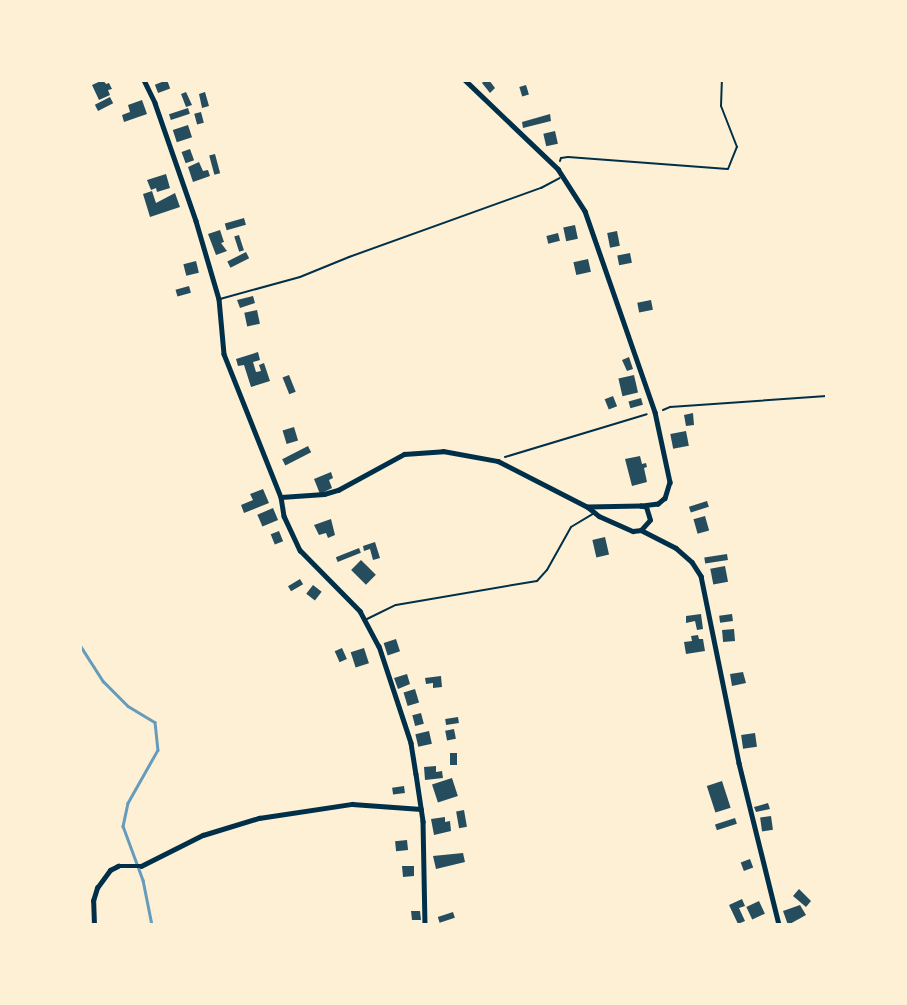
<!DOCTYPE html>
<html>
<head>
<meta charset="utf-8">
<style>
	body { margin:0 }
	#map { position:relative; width:907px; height:1005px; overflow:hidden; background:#fdf0d5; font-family:"IBM Plex Sans",sans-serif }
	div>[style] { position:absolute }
	.stream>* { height:2.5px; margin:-1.25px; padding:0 1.25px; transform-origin:1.25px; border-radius:1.25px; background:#669bbc }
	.building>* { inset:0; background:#264d5e; transform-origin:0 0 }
	.path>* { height:2px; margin:-1px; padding:0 1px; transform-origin:1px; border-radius:1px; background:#003049 }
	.service>* { height:2px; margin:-1px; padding:0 1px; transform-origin:1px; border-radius:1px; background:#003049 }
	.minor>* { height:4.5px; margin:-2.25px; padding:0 2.25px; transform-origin:2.25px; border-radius:2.25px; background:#003049 }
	span { translate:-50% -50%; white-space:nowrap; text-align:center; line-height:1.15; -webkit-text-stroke:5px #fdf0d5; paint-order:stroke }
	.frame { position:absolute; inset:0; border:82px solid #fdf0d5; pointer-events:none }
</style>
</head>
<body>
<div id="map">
	<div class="stream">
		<div style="left:80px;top:645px;width:43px;rotate:57.4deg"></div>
		<div style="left:103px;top:681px;width:35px;rotate:45deg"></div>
		<div style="left:128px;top:706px;width:31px;rotate:31deg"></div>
		<div style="left:155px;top:722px;width:28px;rotate:84deg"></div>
		<div style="left:158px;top:750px;width:61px;rotate:119.5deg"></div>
		<div style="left:128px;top:803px;width:24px;rotate:102deg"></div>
		<div style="left:123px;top:826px;width:58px;rotate:69.7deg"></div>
		<div style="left:143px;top:880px;width:46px;rotate:78.7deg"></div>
	</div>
	<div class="building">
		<div style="clip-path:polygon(103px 80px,106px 84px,109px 83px,112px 89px,108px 90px,110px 95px,99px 100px,92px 85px)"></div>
		<div style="left:167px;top:80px;width:9px;height:13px;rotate:69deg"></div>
		<div style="clip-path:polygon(485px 80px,489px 80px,495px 88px,490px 93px,482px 83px)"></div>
		<div style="left:526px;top:85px;width:10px;height:7px;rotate:73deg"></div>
		<div style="clip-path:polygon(186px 92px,192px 105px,186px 107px,181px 94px)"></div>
		<div style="clip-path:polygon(205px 92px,209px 106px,202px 108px,199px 94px)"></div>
		<div style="left:110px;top:97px;width:7px;height:17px;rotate:63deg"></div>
		<div style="clip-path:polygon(142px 100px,147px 114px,124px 122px,122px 115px,130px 112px,128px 105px)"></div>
		<div style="left:188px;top:108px;width:6px;height:20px;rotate:72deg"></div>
		<div style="left:201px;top:112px;width:11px;height:7px;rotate:75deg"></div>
		<div style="clip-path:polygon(550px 114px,551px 121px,523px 128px,522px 122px)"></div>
		<div style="left:188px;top:125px;width:13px;height:16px;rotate:72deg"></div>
		<div style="left:555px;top:131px;width:13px;height:12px;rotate:77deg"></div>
		<div style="left:190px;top:149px;width:12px;height:9px;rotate:70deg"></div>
		<div style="left:215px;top:154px;width:20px;height:6px;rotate:75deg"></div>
		<div style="clip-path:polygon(199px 162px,203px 171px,208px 170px,210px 176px,193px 182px,188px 167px)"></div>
		<div style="clip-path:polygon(166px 174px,170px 188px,157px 192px,156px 188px,151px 190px,147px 180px)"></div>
		<div style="clip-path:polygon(152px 191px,156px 203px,175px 193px,180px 207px,150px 217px,143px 194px)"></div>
		<div style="left:244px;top:218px;width:7px;height:20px;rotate:74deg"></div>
		<div style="left:575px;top:225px;width:14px;height:12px;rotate:78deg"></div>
		<div style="clip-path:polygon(220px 230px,224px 242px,221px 243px,227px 251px,216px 255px,208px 234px)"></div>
		<div style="left:617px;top:231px;width:15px;height:10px;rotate:79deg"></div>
		<div style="left:558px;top:233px;width:8px;height:12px;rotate:76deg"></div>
		<div style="left:239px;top:235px;width:16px;height:5px;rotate:72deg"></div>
		<div style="left:246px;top:252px;width:7px;height:21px;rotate:63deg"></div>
		<div style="left:630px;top:253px;width:10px;height:13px;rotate:79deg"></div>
		<div style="left:588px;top:259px;width:13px;height:15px;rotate:77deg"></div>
		<div style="left:196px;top:261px;width:12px;height:13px;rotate:76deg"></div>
		<div style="left:189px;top:286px;width:7px;height:14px;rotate:74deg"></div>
		<div style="clip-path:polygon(253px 296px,255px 303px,240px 308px,237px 300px)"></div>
		<div style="left:651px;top:300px;width:10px;height:14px;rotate:79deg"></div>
		<div style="left:257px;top:310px;width:14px;height:13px;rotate:78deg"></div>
		<div style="clip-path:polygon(258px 352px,260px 360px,253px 362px,256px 372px,261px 371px,259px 365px,264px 363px,270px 381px,251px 387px,244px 365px,238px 366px,236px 359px)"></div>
		<div style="clip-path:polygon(629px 357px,633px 369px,627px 371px,622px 360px)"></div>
		<div style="left:289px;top:375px;width:18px;height:7px;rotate:68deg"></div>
		<div style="left:634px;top:375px;width:18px;height:16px;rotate:77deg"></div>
		<div style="left:613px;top:396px;width:11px;height:9px;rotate:68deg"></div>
		<div style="left:641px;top:398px;width:7px;height:13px;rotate:74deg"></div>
		<div style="clip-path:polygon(693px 413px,694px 425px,686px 426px,684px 415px)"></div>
		<div style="left:294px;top:427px;width:14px;height:12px;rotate:73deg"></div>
		<div style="left:686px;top:431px;width:15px;height:16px;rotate:79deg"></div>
		<div style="left:308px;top:446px;width:7px;height:29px;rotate:63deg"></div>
		<div style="clip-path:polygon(640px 456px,642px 464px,646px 463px,647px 467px,644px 468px,647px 482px,632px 486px,625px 459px)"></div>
		<div style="clip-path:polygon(331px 472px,333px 478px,329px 480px,332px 488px,320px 494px,314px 479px)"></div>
		<div style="clip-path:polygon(263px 489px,269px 503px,244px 513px,241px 505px,253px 500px,250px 494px)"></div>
		<div style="left:707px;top:501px;width:6px;height:19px;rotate:72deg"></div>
		<div style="left:273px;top:508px;width:13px;height:17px;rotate:67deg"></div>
		<div style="left:705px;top:516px;width:15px;height:12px;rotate:74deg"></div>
		<div style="clip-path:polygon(331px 519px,335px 535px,328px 538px,326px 533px,319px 535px,314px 525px)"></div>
		<div style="left:279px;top:531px;width:11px;height:9px;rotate:68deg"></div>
		<div style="left:605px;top:537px;width:18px;height:13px;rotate:77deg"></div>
		<div style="clip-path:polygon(375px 542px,380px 558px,373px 560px,370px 549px,364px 551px,363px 546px)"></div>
		<div style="left:359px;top:548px;width:5px;height:25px;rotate:68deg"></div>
		<div style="left:727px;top:554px;width:6px;height:23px;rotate:81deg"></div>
		<div style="left:361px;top:560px;width:21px;height:14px;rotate:45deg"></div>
		<div style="left:725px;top:566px;width:16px;height:15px;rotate:79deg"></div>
		<div style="left:300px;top:579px;width:6px;height:14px;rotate:59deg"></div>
		<div style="left:313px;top:585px;width:11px;height:11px;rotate:38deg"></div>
		<div style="clip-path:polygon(701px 614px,703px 629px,697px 630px,695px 621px,686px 623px,686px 616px)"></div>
		<div style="left:732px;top:614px;width:7px;height:13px;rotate:82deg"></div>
		<div style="left:734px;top:629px;width:12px;height:12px;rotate:85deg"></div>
		<div style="clip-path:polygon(698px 635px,699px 639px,703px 639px,705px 651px,686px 654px,684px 642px,692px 641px,691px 636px)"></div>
		<div style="left:396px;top:639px;width:13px;height:13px;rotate:72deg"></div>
		<div style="left:342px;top:648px;width:12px;height:8px;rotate:66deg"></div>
		<div style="left:364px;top:648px;width:16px;height:14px;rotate:72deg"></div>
		<div style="clip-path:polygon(743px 672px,746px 683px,732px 686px,730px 674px)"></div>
		<div style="clip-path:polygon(407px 674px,410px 684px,398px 689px,394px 678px)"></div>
		<div style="clip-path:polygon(441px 676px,442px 687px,433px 688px,433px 683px,426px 684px,425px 678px)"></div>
		<div style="left:415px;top:689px;width:14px;height:12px;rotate:73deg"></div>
		<div style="left:421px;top:713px;width:11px;height:9px;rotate:75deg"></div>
		<div style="left:458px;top:717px;width:6px;height:13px;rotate:81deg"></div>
		<div style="left:454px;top:729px;width:10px;height:9px;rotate:79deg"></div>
		<div style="left:429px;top:731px;width:13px;height:14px;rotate:77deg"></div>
		<div style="left:755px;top:733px;width:14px;height:14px;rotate:82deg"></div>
		<div style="left:450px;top:753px;width:7px;height:12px"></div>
		<div style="clip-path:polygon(436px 766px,436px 772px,442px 771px,443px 778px,425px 780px,424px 767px)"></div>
		<div style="left:452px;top:778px;width:19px;height:21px;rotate:72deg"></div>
		<div style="left:722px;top:781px;width:28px;height:16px;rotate:72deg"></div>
		<div style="left:404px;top:786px;width:7px;height:12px;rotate:82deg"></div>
		<div style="clip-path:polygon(768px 803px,770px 809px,756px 812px,754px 807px)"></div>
		<div style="left:464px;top:810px;width:17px;height:8px;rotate:80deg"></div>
		<div style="left:771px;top:816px;width:14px;height:11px;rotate:82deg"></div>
		<div style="clip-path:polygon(445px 817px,445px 822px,450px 821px,451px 831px,434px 835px,431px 819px)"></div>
		<div style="left:735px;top:818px;width:6px;height:21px;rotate:72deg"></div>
		<div style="left:407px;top:840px;width:10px;height:12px;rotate:84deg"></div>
		<div style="clip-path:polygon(463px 853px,465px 862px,436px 869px,433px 856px)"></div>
		<div style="left:750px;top:859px;width:9px;height:10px;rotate:69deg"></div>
		<div style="clip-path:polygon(402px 866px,414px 866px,414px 876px,403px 877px)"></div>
		<div style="clip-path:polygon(799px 889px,811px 901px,806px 907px,793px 896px)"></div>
		<div style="clip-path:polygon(742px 899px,745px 906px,739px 908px,745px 921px,738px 924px,729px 905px)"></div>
		<div style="left:759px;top:901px;width:14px;height:14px;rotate:65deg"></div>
		<div style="clip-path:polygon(800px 905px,806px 915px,788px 925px,783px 911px)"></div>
		<div style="clip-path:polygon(411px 911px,420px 911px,421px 920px,412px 920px)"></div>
		<div style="left:453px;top:912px;width:6px;height:16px;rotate:72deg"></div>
	</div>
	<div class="path">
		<div style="left:560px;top:161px;width:3px;rotate:-72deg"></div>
		<div style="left:561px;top:158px;width:7px;rotate:-8deg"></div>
		<div style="left:568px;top:157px;width:160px;rotate:4.3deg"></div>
		<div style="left:728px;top:169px;width:24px;rotate:-68deg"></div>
		<div style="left:737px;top:147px;width:44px;rotate:-111.3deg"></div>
		<div style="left:721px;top:106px;width:26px;rotate:-88deg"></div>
		<div style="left:663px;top:410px;width:8px;rotate:-23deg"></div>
		<div style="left:670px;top:407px;width:157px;rotate:-4deg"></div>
		<div style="left:505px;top:457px;width:148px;rotate:-16.8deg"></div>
	</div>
	<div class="service">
		<div style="left:220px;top:299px;width:83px;rotate:-15.4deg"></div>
		<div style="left:300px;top:277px;width:53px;rotate:-22.2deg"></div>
		<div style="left:349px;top:257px;width:204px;rotate:-19.8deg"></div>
		<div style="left:541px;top:188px;width:21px;rotate:-28deg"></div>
		<div style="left:367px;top:619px;width:32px;rotate:-26deg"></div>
		<div style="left:396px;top:605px;width:143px;rotate:-9.7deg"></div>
		<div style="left:537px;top:581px;width:15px;rotate:-48deg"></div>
		<div style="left:547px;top:570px;width:49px;rotate:-60.8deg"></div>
		<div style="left:571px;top:527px;width:27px;rotate:-31deg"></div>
	</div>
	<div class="minor">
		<div style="left:144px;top:80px;width:25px;rotate:64deg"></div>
		<div style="left:155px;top:103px;width:125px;rotate:70.8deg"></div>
		<div style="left:196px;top:221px;width:81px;rotate:73.6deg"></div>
		<div style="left:219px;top:299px;width:55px;rotate:84.8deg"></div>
		<div style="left:224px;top:354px;width:154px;rotate:68.3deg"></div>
		<div style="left:281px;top:497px;width:19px;rotate:81deg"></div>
		<div style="left:284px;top:516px;width:38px;rotate:65deg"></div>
		<div style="left:300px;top:550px;width:86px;rotate:45.5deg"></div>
		<div style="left:360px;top:611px;width:40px;rotate:62deg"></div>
		<div style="left:379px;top:646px;width:102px;rotate:71.7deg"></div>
		<div style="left:411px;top:743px;width:31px;rotate:81deg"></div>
		<div style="left:416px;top:774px;width:48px;rotate:81.5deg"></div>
		<div style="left:423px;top:821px;width:104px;rotate:88.9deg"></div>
		<div style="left:465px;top:80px;width:129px;rotate:43.7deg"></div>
		<div style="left:558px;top:169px;width:50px;rotate:57.3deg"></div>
		<div style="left:585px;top:211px;width:213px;rotate:70.8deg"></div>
		<div style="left:655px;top:412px;width:72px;rotate:77.9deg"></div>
		<div style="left:670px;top:482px;width:17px;rotate:107deg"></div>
		<div style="left:665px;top:498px;width:9px;rotate:139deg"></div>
		<div style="left:658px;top:504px;width:17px;rotate:173deg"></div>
		<div style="left:281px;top:497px;width:43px;rotate:-4deg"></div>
		<div style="left:324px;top:494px;width:15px;rotate:-16deg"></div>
		<div style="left:338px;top:490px;width:75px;rotate:-28.6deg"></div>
		<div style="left:404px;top:454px;width:39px;rotate:-4deg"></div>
		<div style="left:443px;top:451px;width:56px;rotate:10.3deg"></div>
		<div style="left:498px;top:461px;width:101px;rotate:27.1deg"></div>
		<div style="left:588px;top:507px;width:14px;rotate:39deg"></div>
		<div style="left:599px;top:516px;width:37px;rotate:24deg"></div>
		<div style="left:633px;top:531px;width:8px;rotate:-7deg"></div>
		<div style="left:641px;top:530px;width:13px;rotate:-48deg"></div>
		<div style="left:650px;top:520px;width:14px;rotate:-107deg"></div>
		<div style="left:646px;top:507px;width:5px;rotate:-169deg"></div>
		<div style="left:641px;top:506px;width:53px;rotate:178.9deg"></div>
		<div style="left:641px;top:530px;width:39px;rotate:27deg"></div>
		<div style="left:676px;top:548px;width:21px;rotate:41deg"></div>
		<div style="left:692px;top:562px;width:17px;rotate:57deg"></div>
		<div style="left:701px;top:576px;width:191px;rotate:78.5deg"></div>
		<div style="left:739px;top:763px;width:167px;rotate:76.1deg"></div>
		<div style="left:94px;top:925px;width:24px;rotate:-92deg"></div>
		<div style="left:93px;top:901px;width:14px;rotate:-73deg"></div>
		<div style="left:97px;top:888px;width:22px;rotate:-54deg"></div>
		<div style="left:110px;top:870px;width:9px;rotate:-27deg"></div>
		<div style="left:118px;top:866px;width:23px"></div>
		<div style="left:141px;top:866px;width:69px;rotate:-26.6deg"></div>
		<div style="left:203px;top:835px;width:59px;rotate:-16.9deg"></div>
		<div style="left:259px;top:818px;width:94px;rotate:-8.6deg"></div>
		<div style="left:352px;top:804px;width:69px;rotate:4.1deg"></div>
	</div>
	<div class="frame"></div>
</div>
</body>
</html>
